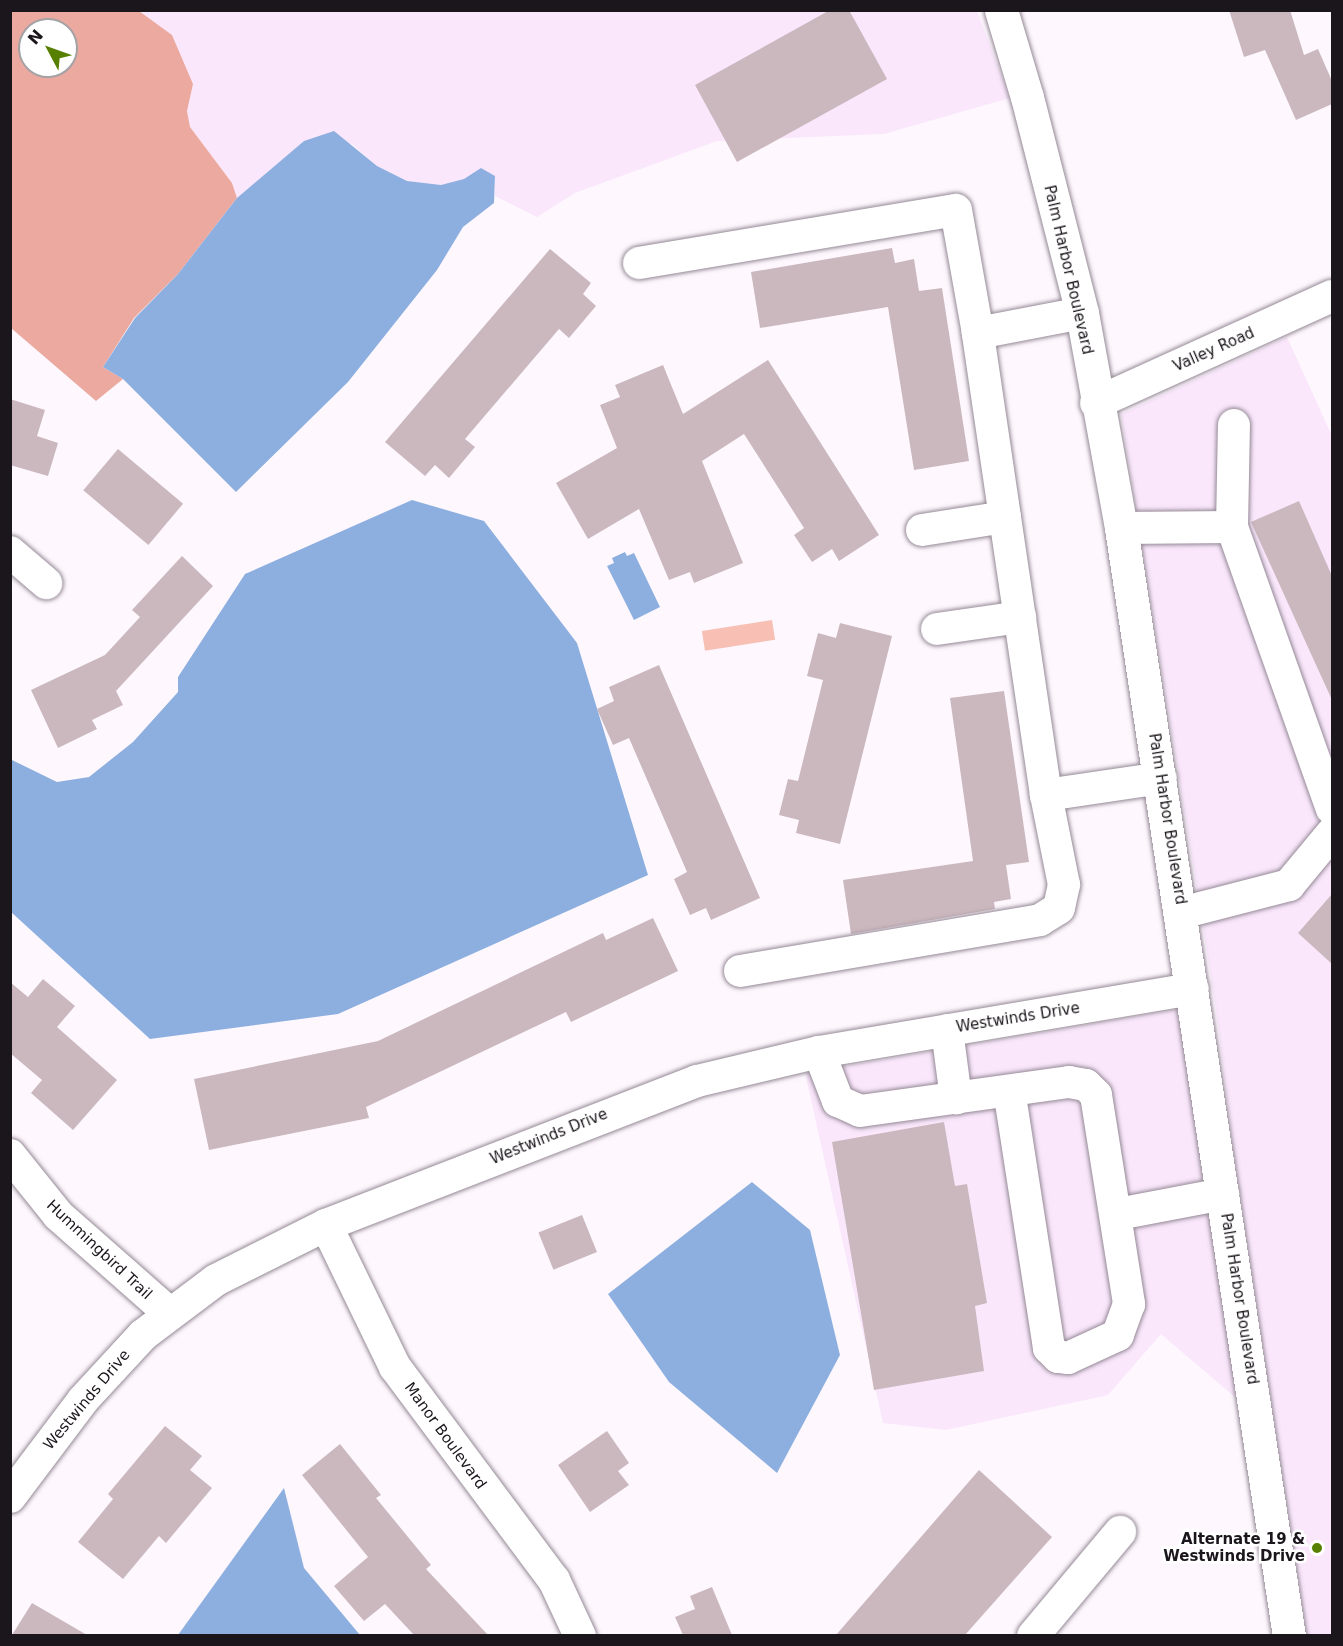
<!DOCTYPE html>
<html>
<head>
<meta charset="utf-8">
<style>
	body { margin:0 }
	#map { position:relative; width:1343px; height:1646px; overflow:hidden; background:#fef8fe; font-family:"DejaVu Sans",sans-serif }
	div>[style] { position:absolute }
	.built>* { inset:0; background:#fae7fc }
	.green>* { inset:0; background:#f8bfb5; transform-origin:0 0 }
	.forest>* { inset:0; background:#eba99f }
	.water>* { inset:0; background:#8dafe0 }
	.building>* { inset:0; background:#cbb8be; transform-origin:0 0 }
	.roads { filter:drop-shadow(0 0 2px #958996) drop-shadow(0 0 2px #958996) }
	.minor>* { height:32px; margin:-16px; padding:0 16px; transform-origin:16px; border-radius:16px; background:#fff }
	.major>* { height:33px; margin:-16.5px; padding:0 16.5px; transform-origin:16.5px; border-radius:16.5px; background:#fff }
	.dots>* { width:16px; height:16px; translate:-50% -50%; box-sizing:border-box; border:3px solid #fff; border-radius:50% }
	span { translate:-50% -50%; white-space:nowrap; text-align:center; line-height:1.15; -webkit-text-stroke:5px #fff; paint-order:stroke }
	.street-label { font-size:15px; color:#1b161b }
	.poi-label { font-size:15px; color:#1b161b; font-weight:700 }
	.right { translate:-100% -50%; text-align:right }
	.frame { position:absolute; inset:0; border:12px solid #1b161b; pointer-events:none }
	.north { position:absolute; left:18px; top:18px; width:60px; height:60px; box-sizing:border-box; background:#fff; border:2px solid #a4a2a4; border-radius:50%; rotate:311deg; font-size:16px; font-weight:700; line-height:24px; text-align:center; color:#1b161b }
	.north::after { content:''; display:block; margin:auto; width:21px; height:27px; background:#577f00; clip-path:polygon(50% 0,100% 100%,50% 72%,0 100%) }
</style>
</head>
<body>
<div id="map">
	<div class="built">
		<div style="clip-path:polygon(139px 11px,977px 11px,1010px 98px,884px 134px,717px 141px,575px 193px,537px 217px,495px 196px,495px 176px,441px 185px,407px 181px,377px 166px,352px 144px,304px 141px,237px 198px,232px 183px,190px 127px,187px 111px,193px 84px,172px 35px)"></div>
		<div style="clip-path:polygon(1287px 337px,1332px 436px,1332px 1635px,1307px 1635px,1233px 1147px,1215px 1003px,1121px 414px)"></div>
		<div style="clip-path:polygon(1179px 1009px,1237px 1399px,1161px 1334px,1108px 1395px,946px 1430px,883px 1423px,805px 1073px)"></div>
	</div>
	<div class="green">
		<div style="left:772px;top:620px;width:20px;height:71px;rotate:81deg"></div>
	</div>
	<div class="forest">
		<div style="clip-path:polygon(evenodd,11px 11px,139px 11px,172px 35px,193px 84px,187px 111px,190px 127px,232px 183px,237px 198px,178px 274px,134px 318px,103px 367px,123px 379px,96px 401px,11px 328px,11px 11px,30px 30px,66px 30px,66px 66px,30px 66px,30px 30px)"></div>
	</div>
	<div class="water">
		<div style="clip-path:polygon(334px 131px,377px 166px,407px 181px,441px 185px,464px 179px,481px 168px,495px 176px,494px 203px,463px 227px,437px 270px,348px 382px,236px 492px,123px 379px,103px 367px,135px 318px,178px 274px,237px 198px,304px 141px)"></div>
		<div style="clip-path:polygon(412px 500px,484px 521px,577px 643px,648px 875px,338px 1014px,150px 1039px,11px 912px,10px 759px,57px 782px,89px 777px,133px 742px,178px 692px,178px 677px,245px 574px)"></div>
		<div style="clip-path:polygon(625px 552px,627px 556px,634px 553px,660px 607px,634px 620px,607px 566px,614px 563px,612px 558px)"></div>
		<div style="clip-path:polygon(752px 1182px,810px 1230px,840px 1355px,777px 1473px,669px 1382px,608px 1294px)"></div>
		<div style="clip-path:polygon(284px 1488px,304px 1568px,360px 1635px,178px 1635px)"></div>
	</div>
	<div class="building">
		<div style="clip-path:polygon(830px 10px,849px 10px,887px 79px,737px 162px,695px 85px)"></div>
		<div style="clip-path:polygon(1229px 10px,1290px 10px,1304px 55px,1318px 49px,1332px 81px,1332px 104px,1296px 120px,1265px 50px,1244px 57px)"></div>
		<div style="clip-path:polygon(892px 248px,895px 263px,914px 259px,919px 291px,942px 288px,969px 461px,914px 470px,888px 307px,760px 328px,751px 272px)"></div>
		<div style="clip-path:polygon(550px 249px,591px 283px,583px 294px,596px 306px,569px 338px,559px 329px,465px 439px,475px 447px,449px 478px,435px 465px,425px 476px,385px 442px)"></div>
		<div style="clip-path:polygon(768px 360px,879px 535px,839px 561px,832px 549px,812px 562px,794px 535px,804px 528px,744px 434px,702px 461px,743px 563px,694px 583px,690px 572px,669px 580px,639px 509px,588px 539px,556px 483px,617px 448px,600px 405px,620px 397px,615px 385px,663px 365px,683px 414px)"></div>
		<div style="clip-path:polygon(10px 399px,45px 410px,37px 436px,58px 443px,48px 476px,10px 465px)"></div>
		<div style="left:118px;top:449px;width:85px;height:54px;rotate:40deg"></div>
		<div style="clip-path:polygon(1299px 501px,1332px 576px,1332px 700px,1251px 522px)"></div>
		<div style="clip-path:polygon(182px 556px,213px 586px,116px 691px,123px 705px,92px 720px,97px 729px,58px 748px,31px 690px,105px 655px,140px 617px,132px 610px)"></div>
		<div style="clip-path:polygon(840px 623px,892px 636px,840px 844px,796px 833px,799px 820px,779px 815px,788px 779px,798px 781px,823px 680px,807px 676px,818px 633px,836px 638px)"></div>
		<div style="clip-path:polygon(659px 665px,760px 898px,711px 920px,706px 908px,690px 915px,674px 879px,687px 872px,629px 738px,613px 745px,597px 709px,614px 701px,609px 687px)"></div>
		<div style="clip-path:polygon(1004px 691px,1029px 862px,1006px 865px,1011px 899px,994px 902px,995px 909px,851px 934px,843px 880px,973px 861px,950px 698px)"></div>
		<div style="clip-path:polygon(1332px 894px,1332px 964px,1298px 933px)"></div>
		<div style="clip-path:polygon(653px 918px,678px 971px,571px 1022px,566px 1012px,366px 1107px,369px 1118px,209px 1150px,194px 1079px,378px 1041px,603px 933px,606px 940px)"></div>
		<div style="clip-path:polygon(43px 979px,75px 1006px,57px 1027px,117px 1080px,73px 1130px,31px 1093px,42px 1080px,10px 1053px,10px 982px,28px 997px)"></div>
		<div style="clip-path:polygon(944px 1122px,955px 1186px,967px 1184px,987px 1303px,975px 1306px,984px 1371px,874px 1390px,832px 1142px)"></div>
		<div style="left:582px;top:1215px;width:40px;height:47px;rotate:68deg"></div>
		<div style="clip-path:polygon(165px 1426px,202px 1456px,190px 1470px,212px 1488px,166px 1543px,159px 1536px,123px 1579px,78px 1542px,113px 1499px,108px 1494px)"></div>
		<div style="clip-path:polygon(607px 1431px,629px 1463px,618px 1471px,629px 1485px,590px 1512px,558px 1465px)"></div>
		<div style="clip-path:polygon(340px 1444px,381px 1495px,376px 1498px,431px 1565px,426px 1569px,488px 1635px,414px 1635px,385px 1604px,364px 1621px,334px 1586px,368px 1557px,302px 1475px)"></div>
		<div style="clip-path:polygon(979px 1470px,1052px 1537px,965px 1635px,836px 1635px)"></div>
		<div style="clip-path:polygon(712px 1587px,732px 1635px,683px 1635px,675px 1617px,695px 1609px,690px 1596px)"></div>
		<div style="clip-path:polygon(32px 1603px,87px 1635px,12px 1635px)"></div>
	</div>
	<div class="roads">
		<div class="minor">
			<div style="left:639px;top:263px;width:321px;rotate:-9.5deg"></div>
			<div style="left:956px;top:210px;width:125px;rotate:79.9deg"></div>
			<div style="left:1096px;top:403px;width:259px;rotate:-24.4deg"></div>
			<div style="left:1232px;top:527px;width:102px;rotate:-88.9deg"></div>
			<div style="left:1121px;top:528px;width:111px;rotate:-0.5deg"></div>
			<div style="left:1232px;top:527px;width:299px;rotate:70.5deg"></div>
			<div style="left:922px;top:530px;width:84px;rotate:-8.9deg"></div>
			<div style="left:10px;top:552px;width:48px;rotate:40.7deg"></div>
			<div style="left:937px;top:629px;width:84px;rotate:-8.2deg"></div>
			<div style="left:1046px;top:795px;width:116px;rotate:-8.4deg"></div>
			<div style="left:1181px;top:913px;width:112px;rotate:-14.5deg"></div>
			<div style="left:1289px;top:885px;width:67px;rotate:-50.4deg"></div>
			<div style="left:740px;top:971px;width:304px;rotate:-9.6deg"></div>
			<div style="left:1040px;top:920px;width:22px;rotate:-32deg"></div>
			<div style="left:1059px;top:908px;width:24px;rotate:-78deg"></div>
			<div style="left:1064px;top:885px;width:92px;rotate:-101.3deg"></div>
			<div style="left:1046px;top:795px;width:467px;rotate:-98.4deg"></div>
			<div style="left:978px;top:333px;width:106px;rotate:-10.9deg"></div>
			<div style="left:947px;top:1030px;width:69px;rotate:82.5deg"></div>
			<div style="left:819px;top:1052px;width:53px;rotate:68.8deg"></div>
			<div style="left:838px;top:1101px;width:24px;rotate:24deg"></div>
			<div style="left:860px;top:1111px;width:211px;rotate:-7.9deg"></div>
			<div style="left:1069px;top:1082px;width:17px;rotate:10deg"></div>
			<div style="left:1086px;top:1085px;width:14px;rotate:45deg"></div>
			<div style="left:1096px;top:1095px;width:212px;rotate:81deg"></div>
			<div style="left:1129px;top:1304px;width:33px;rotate:110deg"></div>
			<div style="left:1118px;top:1335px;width:55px;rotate:155.3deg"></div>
			<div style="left:1068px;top:1358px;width:10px;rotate:-174deg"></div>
			<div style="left:1058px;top:1357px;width:13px;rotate:-135deg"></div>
			<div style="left:1049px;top:1348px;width:260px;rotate:-98.8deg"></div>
			<div style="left:10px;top:1155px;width:77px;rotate:51.3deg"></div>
			<div style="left:58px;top:1215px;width:148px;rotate:41.4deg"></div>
			<div style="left:1118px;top:1214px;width:107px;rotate:-10.8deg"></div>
			<div style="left:326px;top:1225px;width:158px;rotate:64.1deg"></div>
			<div style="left:395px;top:1367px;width:266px;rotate:53.3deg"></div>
			<div style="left:554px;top:1580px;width:62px;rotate:65.1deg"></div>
			<div style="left:10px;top:1497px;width:121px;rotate:-53deg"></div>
			<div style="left:83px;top:1400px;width:88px;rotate:-47.3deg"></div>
			<div style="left:143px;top:1335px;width:91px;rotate:-37deg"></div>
			<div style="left:216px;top:1280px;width:123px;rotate:-26.6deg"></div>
			<div style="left:326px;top:1225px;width:398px;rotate:-21.2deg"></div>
			<div style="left:697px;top:1081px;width:125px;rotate:-13.4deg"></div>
			<div style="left:819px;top:1052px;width:379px;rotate:-9.6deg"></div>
			<div style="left:1033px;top:1636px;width:136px;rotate:-50.1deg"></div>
		</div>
		<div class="major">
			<div style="left:1001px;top:10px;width:91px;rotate:73.4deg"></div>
			<div style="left:1027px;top:97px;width:223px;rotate:75.7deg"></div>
			<div style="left:1082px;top:313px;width:219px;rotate:79.7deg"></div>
			<div style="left:1121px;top:528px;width:1121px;rotate:81.38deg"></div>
		</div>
	</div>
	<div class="dots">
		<div style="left:1317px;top:1548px;background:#577f00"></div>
	</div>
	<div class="street-label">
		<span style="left:1068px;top:270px;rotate:77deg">Palm Harbor Boulevard</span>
		<span style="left:1214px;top:350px;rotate:-24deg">Valley Road</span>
		<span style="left:1167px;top:819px;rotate:81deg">Palm Harbor Boulevard</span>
		<span style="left:1018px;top:1018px;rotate:-9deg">Westwinds Drive</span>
		<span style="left:549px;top:1137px;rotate:-22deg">Westwinds Drive</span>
		<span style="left:99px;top:1250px;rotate:43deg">Hummingbird Trail</span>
		<span style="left:1239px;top:1299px;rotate:81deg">Palm Harbor Boulevard</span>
		<span style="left:87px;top:1400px;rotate:-50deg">Westwinds Drive</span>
		<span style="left:445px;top:1436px;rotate:54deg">Manor Boulevard</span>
	</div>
	<div class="poi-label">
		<span class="right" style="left:1305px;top:1548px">Alternate 19 &amp;<br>Westwinds Drive</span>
	</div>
	<div class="frame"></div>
	<div class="north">N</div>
</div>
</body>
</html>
